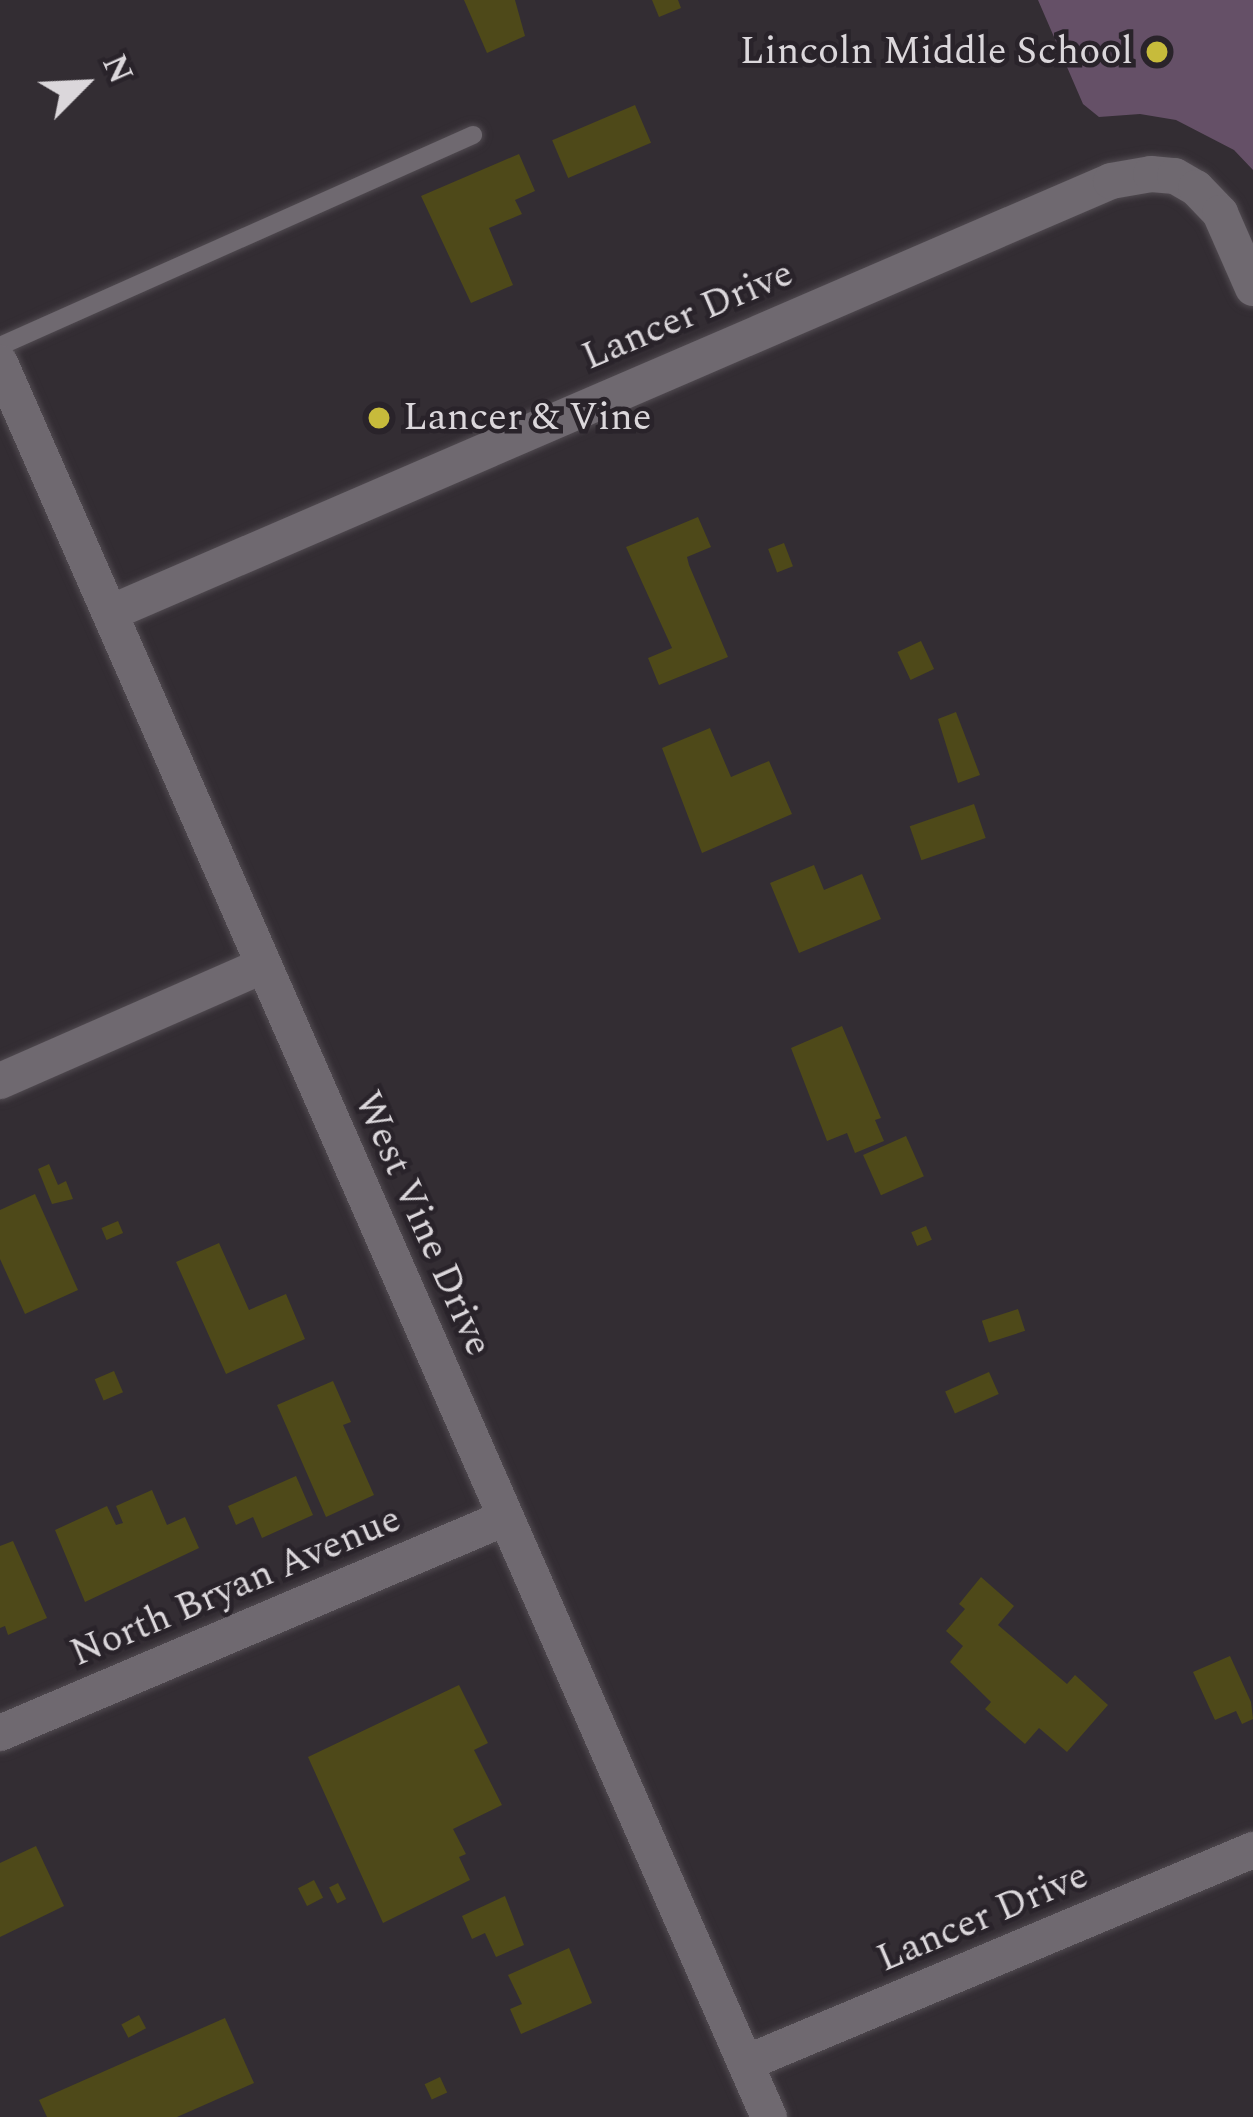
<!DOCTYPE html>
<html>
<head>
<meta charset="utf-8">
<style>
	body { margin:0 }
	#map { position:relative; width:1253px; height:2117px; overflow:hidden; background:#332d33; font-family:Spectral,serif }
	div>[style] { position:absolute }
	.green>* { inset:0; background:#655067 }
	.building>* { inset:0; background:#4e4919; transform-origin:0 0 }
	.roads { filter:drop-shadow(0 0 3px #514b51) drop-shadow(0 0 3px #514b51) }
	.lane>* { height:18px; margin:-9px; padding:0 9px; transform-origin:9px; border-radius:9px; background:#6f6970 }
	.street>* { height:36px; margin:-18px; padding:0 18px; transform-origin:18px; border-radius:18px; background:#6f6970 }
	.secondary>* { height:36px; margin:-18px; padding:0 18px; transform-origin:18px; border-radius:18px; background:#6f6970 }
	.dots>* { width:33px; height:33px; translate:-50% -50%; box-sizing:border-box; border:6px solid #29232a; border-radius:50% }
	span { translate:-50% -50%; white-space:nowrap; text-align:center; line-height:1.15; -webkit-text-stroke:9px #29232a; paint-order:stroke }
	.poi-label { font-size:39px; color:#dbd7db }
	.right { translate:-100% -50%; text-align:right }
	.left { translate:0 -50%; text-align:left }
	.street-label { font-size:39px; color:#dbd7db }
	.north { position:absolute; left:24px; top:24px; width:120px; height:120px; -webkit-text-stroke:9px #29232a; paint-order:stroke; rotate:66deg; font-size:33px; font-weight:700; line-height:48px; text-align:center; color:#dbd7db }
	.north::after { content:''; display:block; margin:auto; width:42px; height:54px; background:#dbd7db; clip-path:polygon(50% 0,100% 100%,50% 72%,0 100%) }
</style>
</head>
<body>
<div id="map">
	<div class="green">
		<div style="clip-path:polygon(1038px 0,1253px 0,1253px 170px,1234px 150px,1176px 120px,1140px 114px,1099px 117px,1083px 104px)"></div>
	</div>
	<div class="building">
		<div style="clip-path:polygon(464px 0,515px 0,525px 36px,487px 53px)"></div>
		<div style="clip-path:polygon(652px 0,678px 0,681px 8px,659px 17px)"></div>
		<div style="left:635px;top:105px;width:41px;height:90px;rotate:67deg"></div>
		<div style="clip-path:polygon(519px 154px,535px 191px,515px 200px,522px 214px,489px 228px,513px 285px,471px 303px,421px 196px)"></div>
		<div style="clip-path:polygon(698px 517px,711px 547px,687px 557px,689px 565px,728px 657px,659px 685px,648px 658px,672px 648px,626px 547px)"></div>
		<div style="left:784px;top:543px;width:25px;height:17px;rotate:69deg"></div>
		<div style="left:921px;top:641px;width:31px;height:26px;rotate:65deg"></div>
		<div style="clip-path:polygon(956px 712px,980px 775px,958px 783px,938px 719px)"></div>
		<div style="clip-path:polygon(710px 728px,731px 777px,769px 761px,792px 814px,702px 853px,662px 748px)"></div>
		<div style="left:974px;top:804px;width:36px;height:68px;rotate:71deg"></div>
		<div style="clip-path:polygon(814px 865px,824px 890px,862px 874px,881px 919px,799px 953px,770px 883px)"></div>
		<div style="clip-path:polygon(842px 1026px,881px 1118px,875px 1120px,884px 1141px,855px 1153px,847px 1133px,827px 1141px,791px 1048px)"></div>
		<div style="left:906px;top:1136px;width:44px;height:47px;rotate:66deg"></div>
		<div style="clip-path:polygon(49px 1164px,58px 1185px,66px 1181px,73px 1199px,52px 1204px,38px 1169px)"></div>
		<div style="clip-path:polygon(35px 1194px,78px 1290px,25px 1314px,0 1259px,0 1210px)"></div>
		<div style="left:118px;top:1221px;width:13px;height:18px;rotate:67deg"></div>
		<div style="left:926px;top:1226px;width:15px;height:16px;rotate:67deg"></div>
		<div style="clip-path:polygon(219px 1243px,249px 1310px,286px 1294px,305px 1339px,226px 1374px,176px 1262px)"></div>
		<div style="left:1018px;top:1309px;width:23px;height:38px;rotate:72deg"></div>
		<div style="left:114px;top:1371px;width:23px;height:21px;rotate:67deg"></div>
		<div style="left:989px;top:1372px;width:24px;height:48px;rotate:66deg"></div>
		<div style="clip-path:polygon(333px 1381px,351px 1422px,343px 1425px,374px 1495px,326px 1517px,277px 1405px)"></div>
		<div style="clip-path:polygon(296px 1476px,313px 1515px,262px 1538px,253px 1517px,236px 1525px,228px 1506px)"></div>
		<div style="clip-path:polygon(152px 1490px,167px 1525px,185px 1517px,199px 1548px,85px 1602px,55px 1530px,107px 1506px,116px 1525px,123px 1523px,116px 1506px)"></div>
		<div style="clip-path:polygon(13px 1541px,47px 1618px,8px 1635px,5px 1626px,0 1628px,0 1546px)"></div>
		<div style="clip-path:polygon(981px 1577px,1014px 1606px,998px 1625px,1067px 1684px,1075px 1675px,1108px 1705px,1067px 1752px,1039px 1728px,1025px 1744px,985px 1709px,991px 1702px,950px 1662px,963px 1646px,946px 1631px,965px 1609px,959px 1604px)"></div>
		<div style="clip-path:polygon(1230px 1656px,1251px 1702px,1253px 1719px,1242px 1724px,1236px 1711px,1215px 1720px,1193px 1672px)"></div>
		<div style="clip-path:polygon(459px 1685px,488px 1743px,474px 1750px,502px 1805px,453px 1829px,466px 1854px,459px 1857px,470px 1880px,383px 1923px,308px 1757px)"></div>
		<div style="clip-path:polygon(36px 1846px,64px 1906px,0 1937px,0 1863px)"></div>
		<div style="left:314px;top:1880px;width:20px;height:18px;rotate:63deg"></div>
		<div style="left:338px;top:1883px;width:18px;height:10px;rotate:63deg"></div>
		<div style="clip-path:polygon(505px 1896px,524px 1945px,496px 1957px,485px 1933px,472px 1939px,462px 1916px)"></div>
		<div style="clip-path:polygon(569px 1948px,592px 2003px,521px 2034px,510px 2009px,522px 2004px,508px 1975px)"></div>
		<div style="left:139px;top:2015px;width:15px;height:20px;rotate:62deg"></div>
		<div style="clip-path:polygon(225px 2018px,254px 2083px,177px 2117px,47px 2117px,39px 2100px)"></div>
		<div style="left:440px;top:2077px;width:17px;height:17px;rotate:65deg"></div>
	</div>
	<div class="roads">
		<div class="lane">
			<div style="left:0;top:346px;width:518px;rotate:-24.04deg"></div>
		</div>
		<div class="street">
			<div style="left:110px;top:613px;width:1090px;rotate:-23.34deg"></div>
			<div style="left:1111px;top:181px;width:41px;rotate:-9.9deg"></div>
			<div style="left:1151px;top:174px;width:24px;rotate:5deg"></div>
			<div style="left:1175px;top:176px;width:24px;rotate:30deg"></div>
			<div style="left:1196px;top:188px;width:35px;rotate:46deg"></div>
			<div style="left:1220px;top:213px;width:82px;rotate:66.3deg"></div>
			<div style="left:0;top:1081px;width:288px;rotate:-23.7deg"></div>
			<div style="left:0;top:1733px;width:549px;rotate:-23.06deg"></div>
			<div style="left:746px;top:2063px;width:550px;rotate:-22.79deg"></div>
		</div>
		<div class="secondary">
			<div style="left:0;top:363px;width:1915px;rotate:66.33deg"></div>
		</div>
	</div>
	<div class="dots">
		<div style="left:1157px;top:52px;background:#c7bb3b"></div>
		<div style="left:379px;top:418px;background:#c7bb3b"></div>
	</div>
	<div class="poi-label">
		<span class="right" style="left:1133px;top:52px">Lincoln Middle School</span>
		<span class="left" style="left:403px;top:418px">Lancer &amp; Vine</span>
	</div>
	<div class="street-label">
		<span style="left:688px;top:316px;rotate:-23deg">Lancer Drive</span>
		<span style="left:422px;top:1224px;rotate:66deg">West Vine Drive</span>
		<span style="left:236px;top:1587px;rotate:-23deg">North Bryan Avenue</span>
		<span style="left:983px;top:1918px;rotate:-23deg">Lancer Drive</span>
	</div>
	<div class="north">N</div>
</div>
</body>
</html>
